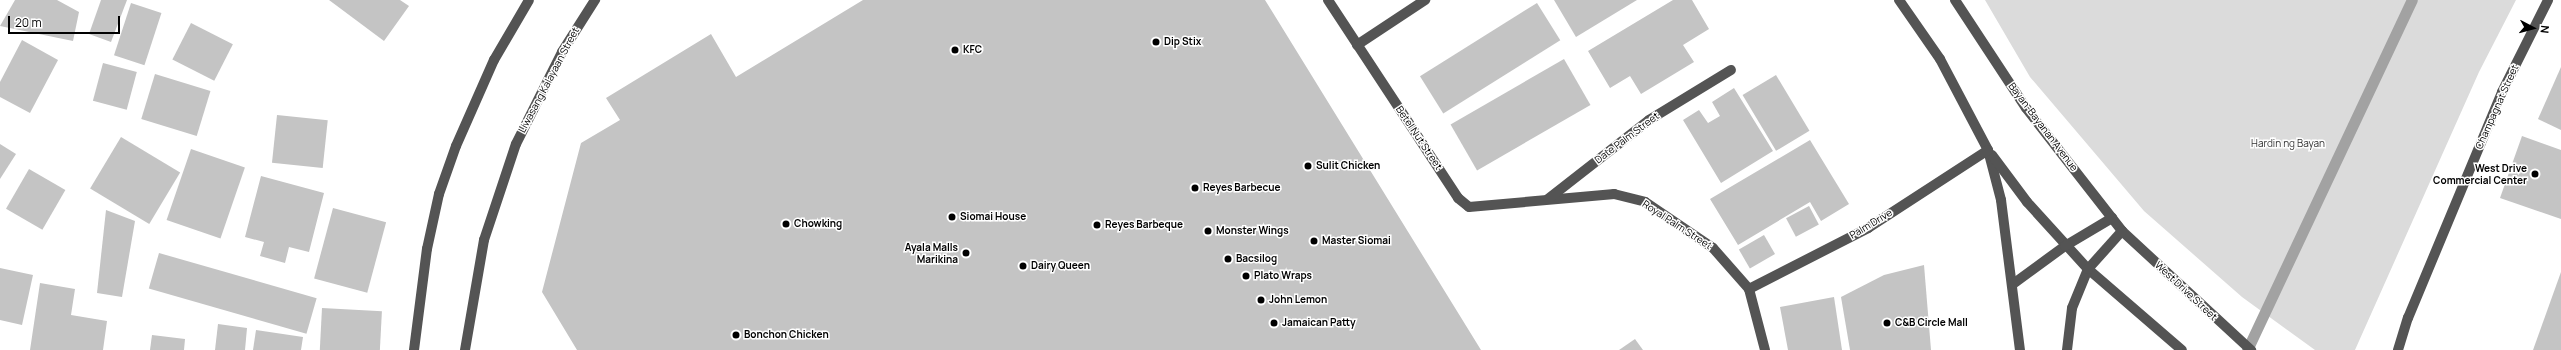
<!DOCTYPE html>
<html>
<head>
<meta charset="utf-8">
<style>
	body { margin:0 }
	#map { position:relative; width:2561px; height:350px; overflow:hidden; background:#fff; font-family:Manrope,sans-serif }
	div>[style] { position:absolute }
	.green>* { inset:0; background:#dbdbdb }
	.stream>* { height:11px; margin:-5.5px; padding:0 5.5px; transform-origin:5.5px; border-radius:5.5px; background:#a2a2a2 }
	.building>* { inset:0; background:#c4c4c4; transform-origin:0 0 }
	.minor>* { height:10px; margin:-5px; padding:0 5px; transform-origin:5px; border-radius:5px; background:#545454 }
	.dots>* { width:11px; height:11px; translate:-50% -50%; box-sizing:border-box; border:2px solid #fff; border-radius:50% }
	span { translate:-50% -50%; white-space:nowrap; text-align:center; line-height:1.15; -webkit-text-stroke:3px #fff; paint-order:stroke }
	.poi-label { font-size:10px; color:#000; font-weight:700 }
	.left { translate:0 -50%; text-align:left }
	.right { translate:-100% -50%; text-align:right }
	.street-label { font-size:10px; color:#000 }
	.park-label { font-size:10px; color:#323232 }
	.north { position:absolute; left:2513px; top:8px; width:40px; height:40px; -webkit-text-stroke:3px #fff; paint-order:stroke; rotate:96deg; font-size:11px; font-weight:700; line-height:16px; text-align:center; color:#000 }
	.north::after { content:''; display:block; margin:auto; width:14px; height:18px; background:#000; clip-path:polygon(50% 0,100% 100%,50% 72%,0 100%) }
	.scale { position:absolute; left:8px; top:16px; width:112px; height:18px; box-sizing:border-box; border:2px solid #000; border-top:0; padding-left:5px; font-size:12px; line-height:14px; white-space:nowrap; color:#000; -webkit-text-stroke:3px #fff; paint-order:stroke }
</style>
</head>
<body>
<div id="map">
	<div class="green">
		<div style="clip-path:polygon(1985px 0,2516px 0,2479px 72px,2355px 350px,2315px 350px,2242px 297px,2144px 211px,2030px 77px)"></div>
	</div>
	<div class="stream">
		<div style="left:2247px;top:350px;width:387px;rotate:-64.8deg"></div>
	</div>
	<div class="building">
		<div style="clip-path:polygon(15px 0,57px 0,79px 12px,73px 41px,0 26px)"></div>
		<div style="clip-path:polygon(101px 0,127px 0,111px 42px,89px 34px)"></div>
		<div style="clip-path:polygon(329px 0,400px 0,409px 6px,384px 41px)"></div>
		<div style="clip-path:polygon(863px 0,1265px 0,1481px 350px,577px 350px,542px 292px,581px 143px,620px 120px,606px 98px,711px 34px,736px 77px)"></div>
		<div style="clip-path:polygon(1554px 0,1637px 0,1576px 37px)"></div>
		<div style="clip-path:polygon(1673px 0,1692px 0,1709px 29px,1683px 45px,1694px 62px,1641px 94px,1630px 76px,1610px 88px,1588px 51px)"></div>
		<div style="left:131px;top:3px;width:32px;height:55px;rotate:18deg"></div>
		<div style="left:1537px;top:3px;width:44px;height:138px;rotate:58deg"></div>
		<div style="left:191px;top:23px;width:47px;height:41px;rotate:27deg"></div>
		<div style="clip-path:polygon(22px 40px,58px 60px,30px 113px,0 97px,0 82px)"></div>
		<div style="left:1564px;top:59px;width:53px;height:131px;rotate:60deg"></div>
		<div style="left:103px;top:63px;width:35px;height:39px;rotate:15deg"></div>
		<div style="clip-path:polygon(2561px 67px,2561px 130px,2538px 119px)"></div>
		<div style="left:155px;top:74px;width:58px;height:47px;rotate:17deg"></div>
		<div style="left:1776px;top:75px;width:65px;height:39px;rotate:59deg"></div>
		<div style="clip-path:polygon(1734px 88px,1773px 151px,1721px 183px,1683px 120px,1699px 110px,1708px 123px,1720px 116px,1712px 102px)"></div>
		<div style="left:277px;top:115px;width:51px;height:48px;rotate:6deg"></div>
		<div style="clip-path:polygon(2522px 136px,2561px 150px,2561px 219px,2500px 198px)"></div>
		<div style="left:121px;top:137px;width:69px;height:60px;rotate:31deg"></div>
		<div style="clip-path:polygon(1810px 140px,1849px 204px,1821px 221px,1810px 202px,1738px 245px,1710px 199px)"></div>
		<div style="clip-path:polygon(0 144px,16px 154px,0 179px)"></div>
		<div style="left:191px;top:149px;width:57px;height:75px;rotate:19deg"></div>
		<div style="left:29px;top:169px;width:42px;height:46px;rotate:30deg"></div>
		<div style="clip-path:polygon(261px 176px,324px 193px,309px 252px,289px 247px,285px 263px,260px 256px,264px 242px,245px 237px)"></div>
		<div style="left:1809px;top:206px;width:21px;height:26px;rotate:62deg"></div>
		<div style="left:333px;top:208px;width:55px;height:73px;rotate:15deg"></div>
		<div style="clip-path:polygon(106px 210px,135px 221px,122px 297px,97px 293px)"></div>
		<div style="left:1764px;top:235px;width:22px;height:29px;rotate:60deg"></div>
		<div style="left:159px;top:253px;width:164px;height:37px;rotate:16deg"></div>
		<div style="clip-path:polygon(1924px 265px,1931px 350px,1850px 350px,1841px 297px,1884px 275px)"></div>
		<div style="clip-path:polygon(0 268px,33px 275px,22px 325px,0 320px)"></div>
		<div style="clip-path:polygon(2561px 272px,2561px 350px,2533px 350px)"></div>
		<div style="clip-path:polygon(40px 283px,75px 289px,71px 315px,107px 321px,103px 350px,30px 350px)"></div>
		<div style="clip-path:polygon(1834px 297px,1842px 350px,1788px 350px,1780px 307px)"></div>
		<div style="left:322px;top:308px;width:60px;height:42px;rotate:3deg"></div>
		<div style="clip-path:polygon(218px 324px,247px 328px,245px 350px,215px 350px)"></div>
		<div style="clip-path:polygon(256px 330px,303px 337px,301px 350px,253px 350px)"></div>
		<div style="clip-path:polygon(152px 335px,185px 339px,184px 350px,150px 350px)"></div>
		<div style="clip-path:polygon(1635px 339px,1643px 350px,1619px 350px)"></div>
	</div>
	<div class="minor">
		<div style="left:1328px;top:0;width:237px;rotate:56.7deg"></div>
		<div style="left:1458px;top:198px;width:14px;rotate:39deg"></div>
		<div style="left:1469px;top:207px;width:146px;rotate:-5.1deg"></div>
		<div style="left:1614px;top:194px;width:32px;rotate:14deg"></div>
		<div style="left:1645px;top:202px;width:82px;rotate:34.1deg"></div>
		<div style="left:1713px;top:248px;width:55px;rotate:48.7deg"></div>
		<div style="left:1749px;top:289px;width:63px;rotate:75.3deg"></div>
		<div style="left:1899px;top:0;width:72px;rotate:55.2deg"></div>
		<div style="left:1940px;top:59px;width:103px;rotate:62.2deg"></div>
		<div style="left:1988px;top:150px;width:52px;rotate:75.4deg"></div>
		<div style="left:2001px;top:200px;width:151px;rotate:82.8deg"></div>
		<div style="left:1955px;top:0;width:129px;rotate:56.7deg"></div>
		<div style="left:2026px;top:108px;width:156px;rotate:52deg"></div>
		<div style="left:2122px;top:231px;width:176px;rotate:42.7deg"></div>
		<div style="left:1357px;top:45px;width:82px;rotate:-33.5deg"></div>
		<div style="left:1992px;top:155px;width:59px;rotate:53.3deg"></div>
		<div style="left:2027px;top:202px;width:91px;rotate:47.7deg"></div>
		<div style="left:2088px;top:269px;width:124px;rotate:40.8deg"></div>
		<div style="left:1548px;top:199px;width:128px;rotate:-38deg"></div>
		<div style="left:1649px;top:120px;width:96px;rotate:-31.4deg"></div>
		<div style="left:2013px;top:284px;width:64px;rotate:-36.2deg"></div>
		<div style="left:2065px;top:246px;width:55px;rotate:-30.8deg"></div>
		<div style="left:1749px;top:289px;width:134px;rotate:-27.1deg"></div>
		<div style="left:1868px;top:228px;width:143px;rotate:-33deg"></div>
		<div style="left:414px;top:350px;width:102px;rotate:-82.7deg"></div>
		<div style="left:427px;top:249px;width:56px;rotate:-77.7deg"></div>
		<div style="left:439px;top:194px;width:51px;rotate:-70.5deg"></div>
		<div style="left:456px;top:146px;width:94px;rotate:-66.2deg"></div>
		<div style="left:494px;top:60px;width:69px;rotate:-59.7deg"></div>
		<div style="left:465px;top:350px;width:112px;rotate:-80.2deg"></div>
		<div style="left:484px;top:240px;width:101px;rotate:-71.6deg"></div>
		<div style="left:516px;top:144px;width:103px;rotate:-63.4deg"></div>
		<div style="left:562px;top:52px;width:62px;rotate:-57.6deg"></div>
		<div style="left:2067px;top:350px;width:42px;rotate:-83.2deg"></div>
		<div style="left:2072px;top:308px;width:42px;rotate:-67.7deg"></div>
		<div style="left:2088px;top:269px;width:51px;rotate:-48.2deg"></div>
		<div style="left:2398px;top:350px;width:34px;rotate:-73deg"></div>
		<div style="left:2408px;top:318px;width:245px;rotate:-67.4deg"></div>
		<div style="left:2502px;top:92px;width:103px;rotate:-63.4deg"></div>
	</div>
	<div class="dots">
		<div style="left:1156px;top:42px;background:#000"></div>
		<div style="left:955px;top:50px;background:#000"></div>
		<div style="left:1308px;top:166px;background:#000"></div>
		<div style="left:2535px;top:174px;background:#000"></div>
		<div style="left:1195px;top:188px;background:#000"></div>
		<div style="left:952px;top:217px;background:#000"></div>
		<div style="left:786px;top:224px;background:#000"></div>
		<div style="left:1097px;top:225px;background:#000"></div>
		<div style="left:1208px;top:231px;background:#000"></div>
		<div style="left:1314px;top:241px;background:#000"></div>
		<div style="left:966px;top:253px;background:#000"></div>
		<div style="left:1228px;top:259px;background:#000"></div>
		<div style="left:1023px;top:266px;background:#000"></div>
		<div style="left:1246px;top:276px;background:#000"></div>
		<div style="left:1261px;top:300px;background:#000"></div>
		<div style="left:1274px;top:323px;background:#000"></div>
		<div style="left:1887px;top:323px;background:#000"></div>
		<div style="left:736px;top:335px;background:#000"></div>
	</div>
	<div class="poi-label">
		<span class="left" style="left:1164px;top:42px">Dip Stix</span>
		<span class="left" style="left:963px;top:50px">KFC</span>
		<span class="left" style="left:1316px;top:166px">Sulit Chicken</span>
		<span class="right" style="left:2527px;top:174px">West Drive<br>Commercial Center</span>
		<span class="left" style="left:1203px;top:188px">Reyes Barbecue</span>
		<span class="left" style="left:960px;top:217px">Siomai House</span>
		<span class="left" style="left:794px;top:224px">Chowking</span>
		<span class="left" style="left:1105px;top:225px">Reyes Barbeque</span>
		<span class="left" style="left:1216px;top:231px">Monster Wings</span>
		<span class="left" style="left:1322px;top:241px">Master Siomai</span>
		<span class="right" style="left:958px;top:253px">Ayala Malls<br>Marikina</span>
		<span class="left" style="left:1236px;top:259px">Bacsilog</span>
		<span class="left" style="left:1031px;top:266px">Dairy Queen</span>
		<span class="left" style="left:1254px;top:276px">Plato Wraps</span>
		<span class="left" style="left:1269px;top:300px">John Lemon</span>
		<span class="left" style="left:1282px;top:323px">Jamaican Patty</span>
		<span class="left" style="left:1895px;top:323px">C&amp;B Circle Mall</span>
		<span class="left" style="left:744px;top:335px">Bonchon Chicken</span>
	</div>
	<div class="street-label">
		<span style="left:549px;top:80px;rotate:-62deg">Liwasang Kalayaan Street</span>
		<span style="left:2497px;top:107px;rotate:-66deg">Champagnat Street</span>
		<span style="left:2043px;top:127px;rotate:53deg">Bayan-Bayanan Avenue</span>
		<span style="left:1419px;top:138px;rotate:56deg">Betel Nut Street</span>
		<span style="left:1627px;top:138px;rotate:-37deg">Date Palm Street</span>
		<span style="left:1871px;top:224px;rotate:-31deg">Palm Drive</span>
		<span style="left:1677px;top:225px;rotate:33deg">Royal Palm Street</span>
		<span style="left:2186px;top:291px;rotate:43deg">West Drive Street</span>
	</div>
	<div class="park-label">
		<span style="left:2288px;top:144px">Hardin ng Bayan</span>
	</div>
	<div class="north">N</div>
	<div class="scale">20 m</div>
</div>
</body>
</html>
